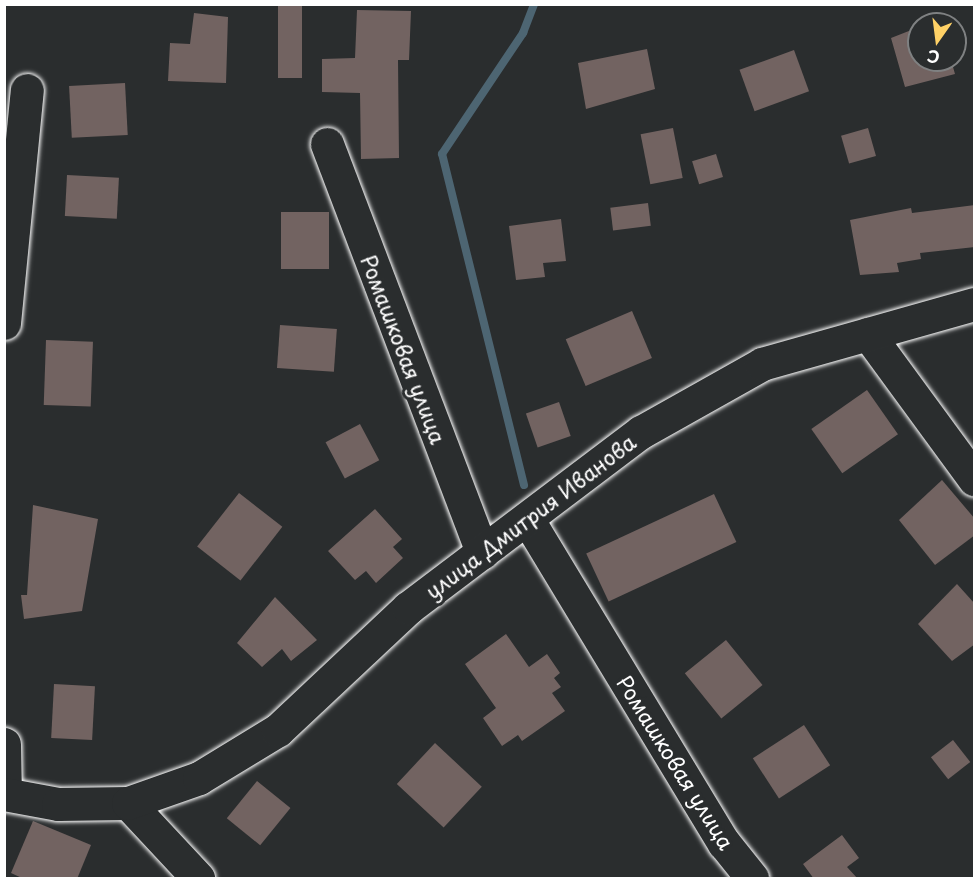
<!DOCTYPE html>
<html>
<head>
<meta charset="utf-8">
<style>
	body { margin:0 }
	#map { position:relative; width:979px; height:883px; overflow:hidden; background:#2a2d2e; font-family:"Playpen Sans",sans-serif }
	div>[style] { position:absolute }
	.stream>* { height:8px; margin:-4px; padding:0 4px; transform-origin:4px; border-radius:4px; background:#4d6572 }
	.building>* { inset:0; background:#726361; transform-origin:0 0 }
	.roads { filter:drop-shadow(0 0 2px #fff) drop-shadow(0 0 2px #fff) }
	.minor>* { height:33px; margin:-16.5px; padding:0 16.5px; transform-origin:16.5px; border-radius:16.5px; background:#2a2d2e }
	span { translate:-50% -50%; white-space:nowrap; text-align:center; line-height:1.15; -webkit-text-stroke:6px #2a2d2e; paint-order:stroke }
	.street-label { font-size:21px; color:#fff }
	.frame { position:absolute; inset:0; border:6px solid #fff; pointer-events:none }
	.north { position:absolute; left:907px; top:12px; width:60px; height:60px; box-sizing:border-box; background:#2a2d2e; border:2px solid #7f8182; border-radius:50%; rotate:194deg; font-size:16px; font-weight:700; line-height:24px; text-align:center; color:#fff }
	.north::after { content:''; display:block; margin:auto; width:21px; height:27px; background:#ffd166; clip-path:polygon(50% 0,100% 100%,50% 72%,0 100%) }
</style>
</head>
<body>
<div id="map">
	<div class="stream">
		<div style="left:524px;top:485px;width:341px;rotate:-103.9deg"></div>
		<div style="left:442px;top:154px;width:146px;rotate:-56.2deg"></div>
		<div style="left:523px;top:33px;width:31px;rotate:-69deg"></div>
	</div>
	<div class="building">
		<div style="left:278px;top:6px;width:24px;height:72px"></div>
		<div style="clip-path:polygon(357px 10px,411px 11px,409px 60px,398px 60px,399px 158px,361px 159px,360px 93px,322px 92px,322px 59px,355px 58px)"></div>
		<div style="clip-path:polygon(194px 13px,228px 17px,226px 83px,168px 81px,170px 43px,190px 44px)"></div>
		<div style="clip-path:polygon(919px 27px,919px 60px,951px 60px,955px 74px,905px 87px,891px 38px)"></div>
		<div style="clip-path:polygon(647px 49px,655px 89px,586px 109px,578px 63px)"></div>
		<div style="left:794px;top:50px;width:44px;height:58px;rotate:70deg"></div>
		<div style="left:125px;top:83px;width:52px;height:56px;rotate:87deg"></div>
		<div style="left:673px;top:128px;width:51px;height:33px;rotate:79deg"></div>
		<div style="left:868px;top:128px;width:29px;height:28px;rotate:74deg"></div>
		<div style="left:716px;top:154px;width:24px;height:25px;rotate:73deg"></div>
		<div style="left:67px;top:175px;width:52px;height:41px;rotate:3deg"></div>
		<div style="left:648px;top:203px;width:23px;height:38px;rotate:83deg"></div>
		<div style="clip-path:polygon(975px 205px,975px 247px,920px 253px,921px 259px,897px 263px,899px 272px,860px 275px,850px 220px,911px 208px,912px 213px)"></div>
		<div style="left:281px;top:212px;width:48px;height:57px"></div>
		<div style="clip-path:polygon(561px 219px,566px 261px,543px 263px,545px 277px,516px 280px,509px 226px)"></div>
		<div style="left:632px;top:311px;width:51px;height:72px;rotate:67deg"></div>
		<div style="left:280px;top:325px;width:57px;height:43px;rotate:4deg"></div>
		<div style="left:46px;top:340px;width:47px;height:65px;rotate:2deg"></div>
		<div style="left:867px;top:390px;width:54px;height:68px;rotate:55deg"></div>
		<div style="left:559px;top:402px;width:36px;height:35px;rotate:71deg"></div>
		<div style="left:360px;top:424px;width:41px;height:39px;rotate:62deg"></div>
		<div style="clip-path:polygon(942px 480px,975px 519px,975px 535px,935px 565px,899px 520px)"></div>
		<div style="left:239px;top:493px;width:55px;height:68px;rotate:38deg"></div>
		<div style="left:714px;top:494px;width:53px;height:141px;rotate:65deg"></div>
		<div style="clip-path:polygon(33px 505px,98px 519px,82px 611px,24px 619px,21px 595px,27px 595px)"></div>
		<div style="clip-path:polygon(375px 509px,402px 539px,393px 547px,403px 558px,376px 583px,366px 571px,355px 580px,328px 551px)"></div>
		<div style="clip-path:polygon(957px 584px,975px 604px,975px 644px,952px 661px,918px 624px)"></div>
		<div style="clip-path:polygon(275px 597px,317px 640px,291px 661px,282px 649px,262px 667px,237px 643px)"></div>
		<div style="clip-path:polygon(506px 634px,529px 667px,547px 654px,560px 673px,554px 678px,561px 687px,552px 693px,565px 711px,522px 741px,518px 735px,502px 746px,483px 718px,496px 708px,465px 664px)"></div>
		<div style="left:726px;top:640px;width:58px;height:53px;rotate:51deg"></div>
		<div style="left:54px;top:684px;width:41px;height:54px;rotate:3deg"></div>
		<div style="left:804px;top:725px;width:48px;height:61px;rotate:57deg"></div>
		<div style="left:953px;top:740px;width:28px;height:28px;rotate:52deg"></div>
		<div style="left:435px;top:743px;width:64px;height:56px;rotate:43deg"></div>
		<div style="left:257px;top:781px;width:43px;height:48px;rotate:39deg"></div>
		<div style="clip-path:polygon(33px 821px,91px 845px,77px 879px,24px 879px,11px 873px)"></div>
		<div style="clip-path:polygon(842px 835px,859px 858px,847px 867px,858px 879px,814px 879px,803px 864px)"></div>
	</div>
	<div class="roads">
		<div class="minor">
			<div style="left:327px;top:144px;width:437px;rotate:69.2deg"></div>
			<div style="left:4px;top:323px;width:234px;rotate:-84.4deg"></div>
			<div style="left:868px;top:334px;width:180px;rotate:53.8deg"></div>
			<div style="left:528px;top:520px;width:378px;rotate:58.8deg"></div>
			<div style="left:724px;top:843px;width:45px;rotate:51.3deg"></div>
			<div style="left:4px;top:744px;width:50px;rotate:88.9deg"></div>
			<div style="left:4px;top:794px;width:55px;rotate:10.5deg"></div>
			<div style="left:58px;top:804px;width:70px;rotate:-0.8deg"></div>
			<div style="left:128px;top:803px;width:103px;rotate:47deg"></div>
			<div style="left:128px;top:803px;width:75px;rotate:-19.4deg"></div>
			<div style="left:199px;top:778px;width:92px;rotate:-31.3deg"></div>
			<div style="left:278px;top:730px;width:178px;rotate:-43.2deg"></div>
			<div style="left:408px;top:608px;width:292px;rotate:-37.1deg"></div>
			<div style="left:641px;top:432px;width:139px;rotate:-29.3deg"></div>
			<div style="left:762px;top:364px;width:220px;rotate:-15.8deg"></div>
		</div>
	</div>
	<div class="street-label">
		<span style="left:404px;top:349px;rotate:69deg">Ромашковая улица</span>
		<span style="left:530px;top:516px;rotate:-37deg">улица Дмитрия Иванова</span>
		<span style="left:676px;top:762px;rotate:58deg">Ромашковая улица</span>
	</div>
	<div class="frame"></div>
	<div class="north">С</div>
</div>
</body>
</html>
